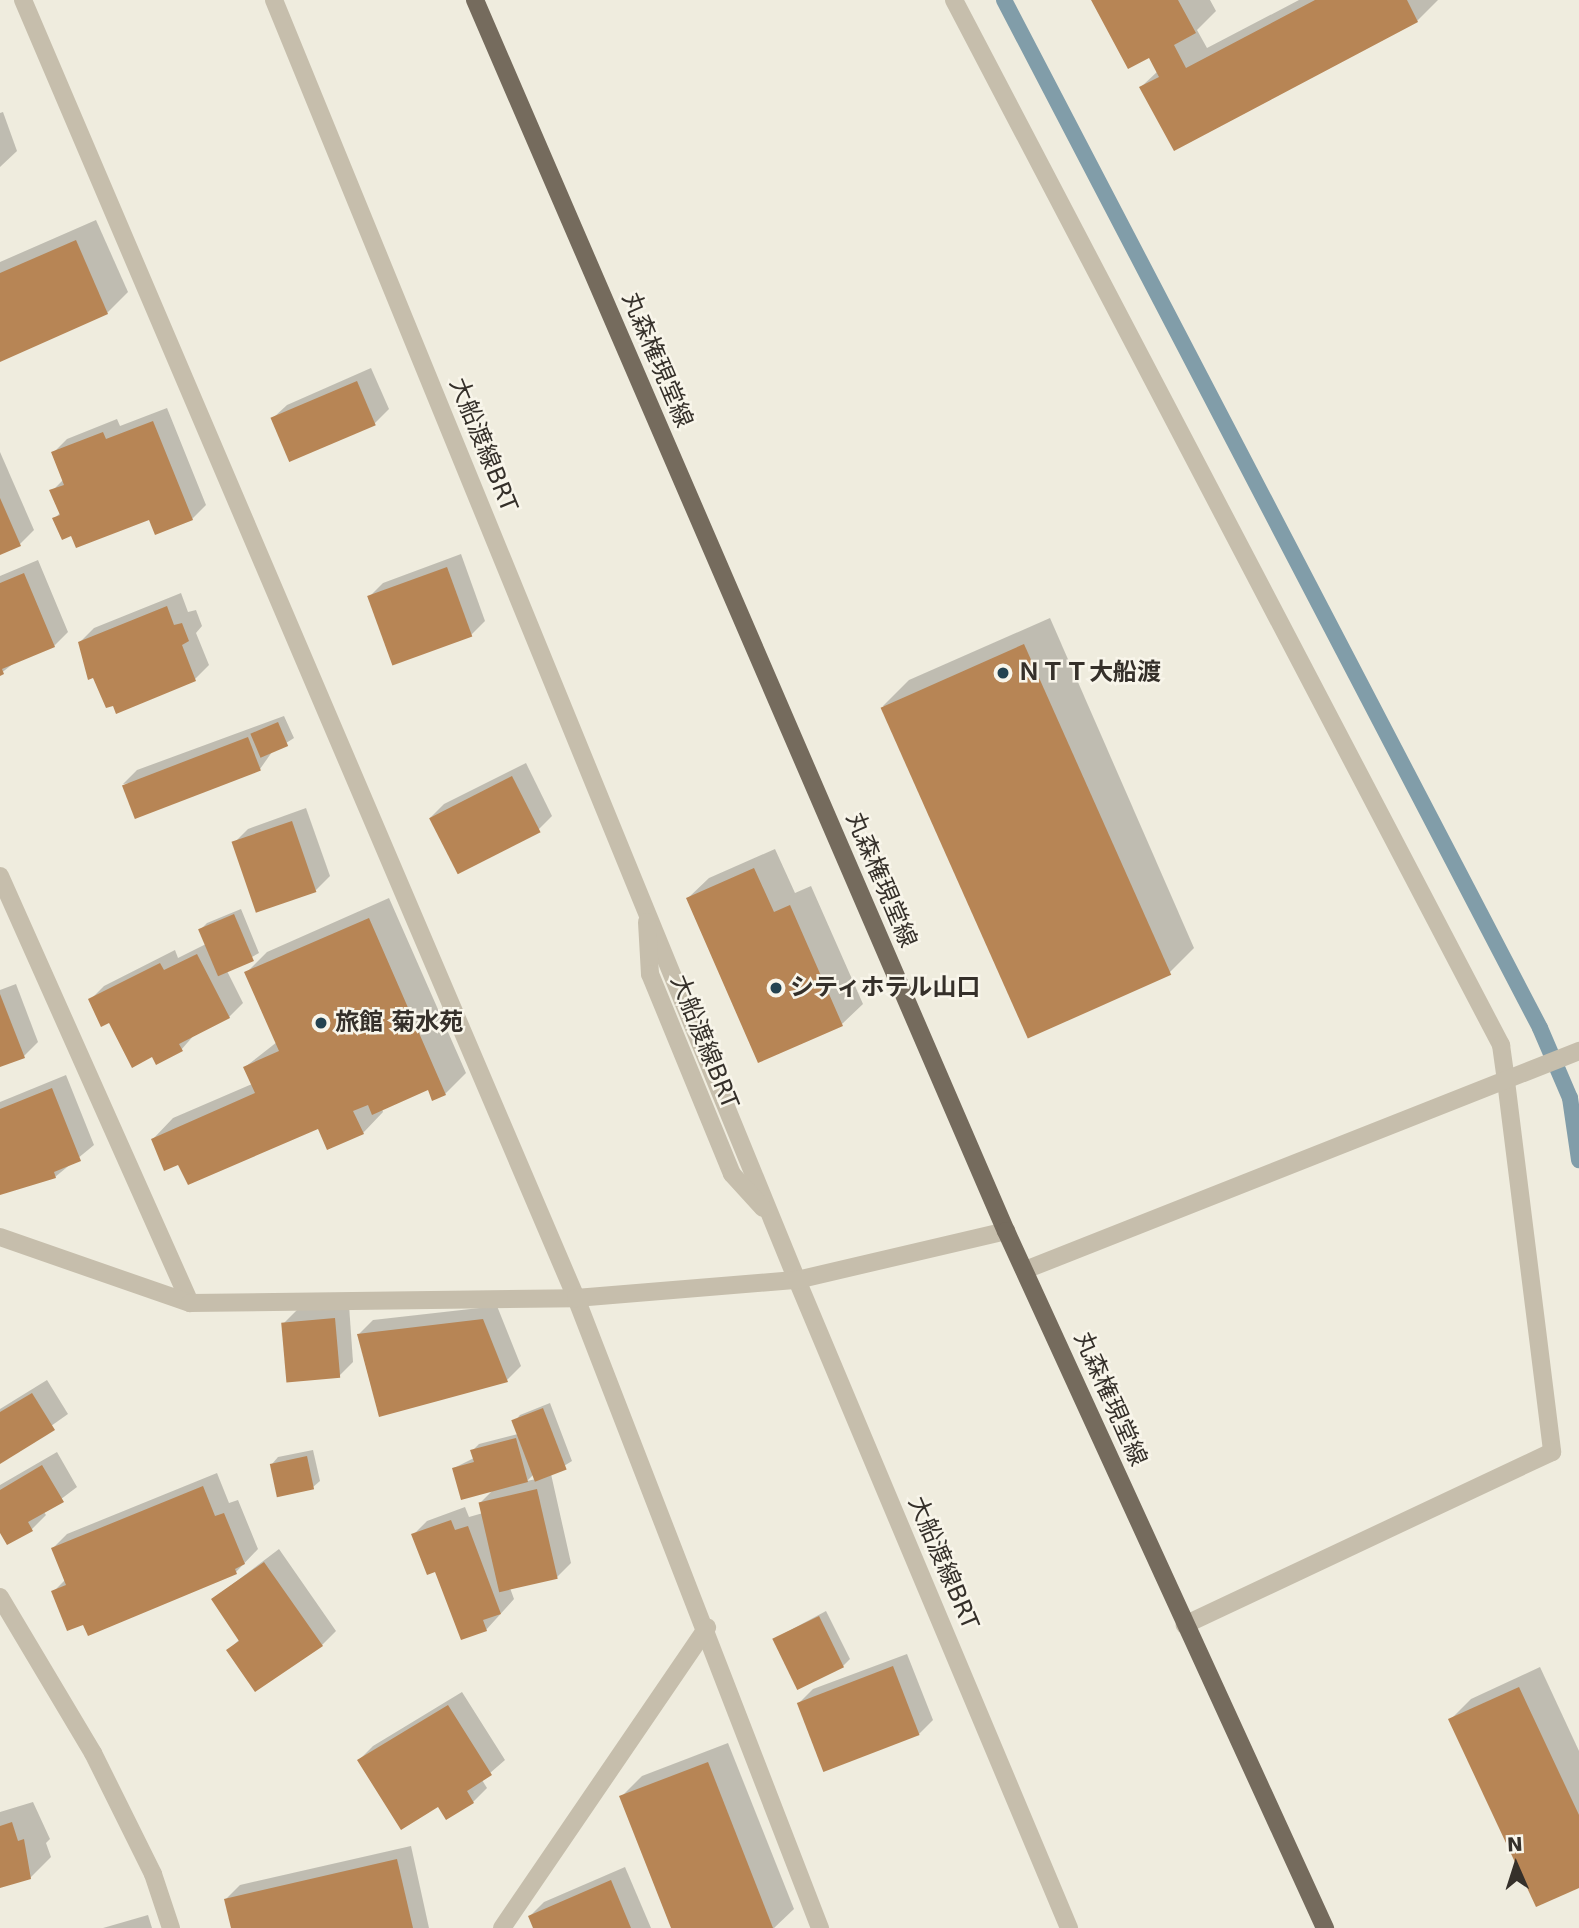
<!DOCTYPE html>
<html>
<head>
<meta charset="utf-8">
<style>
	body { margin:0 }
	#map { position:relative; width:1579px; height:1928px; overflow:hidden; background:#efecde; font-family:"DejaVu Sans","Noto Sans JP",sans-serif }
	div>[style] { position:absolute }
	.shadow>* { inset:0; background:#0003 }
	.stream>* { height:16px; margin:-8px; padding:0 8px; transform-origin:8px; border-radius:8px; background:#819da9 }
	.building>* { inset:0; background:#b78555; transform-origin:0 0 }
	.minor>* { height:18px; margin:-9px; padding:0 9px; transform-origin:9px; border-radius:9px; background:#c6beac }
	.major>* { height:18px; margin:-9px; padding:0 9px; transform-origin:9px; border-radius:9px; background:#756b5d }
	.dots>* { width:19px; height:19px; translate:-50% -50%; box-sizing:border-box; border:4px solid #f8f5ea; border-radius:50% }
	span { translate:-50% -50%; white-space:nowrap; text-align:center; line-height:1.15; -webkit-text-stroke:5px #f8f5ea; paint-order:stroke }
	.street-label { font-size:24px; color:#35302a }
	.poi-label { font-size:24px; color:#35302a; font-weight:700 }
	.left { translate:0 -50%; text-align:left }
	.north { position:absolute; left:1481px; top:1830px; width:70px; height:70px; -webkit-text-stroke:5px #f8f5ea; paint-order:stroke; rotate:357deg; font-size:19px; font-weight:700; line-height:28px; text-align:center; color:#35302a }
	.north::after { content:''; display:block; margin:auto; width:24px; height:32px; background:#35302a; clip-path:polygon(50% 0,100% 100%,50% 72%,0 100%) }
</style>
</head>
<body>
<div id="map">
	<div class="shadow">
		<div style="clip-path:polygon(1093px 0,1210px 0,1216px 11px,1197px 30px,1207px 48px,1299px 0,1438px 0,1417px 21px,1141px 87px,1158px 71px,1150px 56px)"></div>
		<div style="clip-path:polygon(3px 112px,17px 151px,0 167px,0 113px)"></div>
		<div style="clip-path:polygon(96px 220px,128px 292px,107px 313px,0 360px,0 262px)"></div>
		<div style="clip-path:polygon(371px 368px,389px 409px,375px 423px,273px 418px,287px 405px)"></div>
		<div style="clip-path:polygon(167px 408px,206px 505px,192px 519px,150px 518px,72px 534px,54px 519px,60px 513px,52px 491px,64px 479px,53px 453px,67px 439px,117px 419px,120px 426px)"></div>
		<div style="clip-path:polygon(0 452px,34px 530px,20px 544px,0 553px)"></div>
		<div style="clip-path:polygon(461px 554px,485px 621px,471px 635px,369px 597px,383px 583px)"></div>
		<div style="clip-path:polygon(38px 560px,68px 632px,54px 646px,14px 663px,0 674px,0 576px)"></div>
		<div style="clip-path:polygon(181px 593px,188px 612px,196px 610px,202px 626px,196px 633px,209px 665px,195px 679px,114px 704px,80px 642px,94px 628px)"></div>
		<div style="clip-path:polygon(1050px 618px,1194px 948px,1168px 974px,883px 706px,909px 680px)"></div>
		<div style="clip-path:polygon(284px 716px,294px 738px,272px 752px,260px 769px,123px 784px,137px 770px)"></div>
		<div style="clip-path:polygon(526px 763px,552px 816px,538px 830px,430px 818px,444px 804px)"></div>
		<div style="clip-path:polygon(306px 808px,330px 876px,316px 890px,234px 843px,248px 829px)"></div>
		<div style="clip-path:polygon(775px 849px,795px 893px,811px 886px,863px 1004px,842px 1024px,688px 898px,709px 878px)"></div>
		<div style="clip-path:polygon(389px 898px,466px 1073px,445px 1094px,429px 1088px,382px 1109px,383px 1112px,363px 1133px,319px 1127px,179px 1163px,153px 1139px,173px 1118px,252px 1084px,245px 1067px,277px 1042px,246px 973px,267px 952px)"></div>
		<div style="clip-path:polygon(241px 909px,259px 953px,227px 971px,243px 1003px,229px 1017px,195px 1034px,181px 1050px,153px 1055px,90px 1000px,104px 986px,175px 950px,178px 958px,206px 944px,200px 930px,207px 923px)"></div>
		<div style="clip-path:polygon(16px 984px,38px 1042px,24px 1056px,0 1065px,0 990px)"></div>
		<div style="clip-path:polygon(66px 1075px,94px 1145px,55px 1177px,0 1193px,0 1102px)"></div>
		<div style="clip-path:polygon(349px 1305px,353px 1362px,339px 1376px,283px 1324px,297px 1310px)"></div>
		<div style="clip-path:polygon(497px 1306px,521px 1366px,507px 1380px,359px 1334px,373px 1320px)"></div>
		<div style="clip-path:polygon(47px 1380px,68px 1414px,0 1462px,0 1409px)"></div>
		<div style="clip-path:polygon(evenodd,550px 1403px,572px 1461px,551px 1474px,571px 1563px,557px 1577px,510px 1588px,514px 1599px,486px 1630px,413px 1535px,427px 1521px,465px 1507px,469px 1517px,483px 1513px,480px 1503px,493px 1490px,454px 1468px,474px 1458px,472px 1451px,479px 1444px,518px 1434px,514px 1422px,520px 1415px,550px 1403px,534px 1474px,536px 1479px,527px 1481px,534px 1474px)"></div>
		<div style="clip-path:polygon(313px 1450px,320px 1481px,313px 1487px,272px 1464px,278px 1457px)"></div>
		<div style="clip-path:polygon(57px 1452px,77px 1487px,44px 1512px,46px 1515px,32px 1529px,0 1529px,0 1485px)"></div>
		<div style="clip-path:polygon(217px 1473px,229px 1503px,238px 1500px,258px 1549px,236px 1572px,84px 1622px,53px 1592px,65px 1580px,53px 1548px,67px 1534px)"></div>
		<div style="clip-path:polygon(279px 1549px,336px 1631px,322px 1645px,228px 1650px,240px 1639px,213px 1599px)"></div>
		<div style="clip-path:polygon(826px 1611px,850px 1659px,843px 1666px,774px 1639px)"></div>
		<div style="clip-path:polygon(907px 1654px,933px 1720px,919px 1734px,799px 1703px,813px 1689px)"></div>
		<div style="clip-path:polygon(1540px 1667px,1579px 1751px,1579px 1886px,1451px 1719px,1471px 1699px)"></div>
		<div style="clip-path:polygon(462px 1692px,505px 1760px,482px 1780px,487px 1788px,473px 1802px,439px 1804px,359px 1760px,373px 1746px)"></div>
		<div style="clip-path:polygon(728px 1743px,794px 1909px,774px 1928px,673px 1928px,621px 1797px,642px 1776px)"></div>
		<div style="clip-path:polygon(33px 1802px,50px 1839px,46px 1843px,51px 1857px,30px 1878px,0 1887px,0 1812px)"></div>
		<div style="clip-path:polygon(411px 1846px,429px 1928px,233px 1928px,226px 1899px,240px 1885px)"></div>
		<div style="clip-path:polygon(625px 1867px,651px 1928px,535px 1928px,530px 1916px,544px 1902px)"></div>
		<div style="clip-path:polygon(148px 1915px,152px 1928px,103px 1928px)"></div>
	</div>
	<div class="stream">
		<div style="left:1004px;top:0;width:1159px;rotate:62.46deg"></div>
		<div style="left:1540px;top:1028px;width:76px;rotate:66.8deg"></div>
		<div style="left:1570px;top:1098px;width:63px;rotate:81.7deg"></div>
	</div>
	<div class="building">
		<div style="clip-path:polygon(1091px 0,1178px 0,1196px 33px,1174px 45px,1186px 68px,1315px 0,1407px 0,1418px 22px,1174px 151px,1139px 87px,1159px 77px,1149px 58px,1128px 69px)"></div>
		<div style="clip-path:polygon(76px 240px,108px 314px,0 362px,0 273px)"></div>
		<div style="left:357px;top:381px;width:48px;height:94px;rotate:67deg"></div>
		<div style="clip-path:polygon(153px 421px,193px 520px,155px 535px,149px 520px,76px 548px,71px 536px,62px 540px,52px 518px,60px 515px,49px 490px,64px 485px,51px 452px,103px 432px,106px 439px)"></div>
		<div style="clip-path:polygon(0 498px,21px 546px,0 555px)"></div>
		<div style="left:447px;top:567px;width:74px;height:85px;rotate:70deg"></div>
		<div style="clip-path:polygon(24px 573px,55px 647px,2px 669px,4px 674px,0 676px,0 583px)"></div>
		<div style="clip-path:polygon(167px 606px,174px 625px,182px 623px,189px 641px,182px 645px,196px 681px,116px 714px,113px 706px,106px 708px,93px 678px,88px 680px,78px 642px)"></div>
		<div style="left:1024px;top:644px;width:362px;height:157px;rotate:66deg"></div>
		<div style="left:278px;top:722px;width:26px;height:30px;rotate:67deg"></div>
		<div style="left:248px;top:737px;width:36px;height:135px;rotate:69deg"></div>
		<div style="left:512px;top:776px;width:63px;height:93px;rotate:63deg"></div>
		<div style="left:292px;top:821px;width:75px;height:64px;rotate:71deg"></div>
		<div style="clip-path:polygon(754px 868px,774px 912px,790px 905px,843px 1026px,758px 1063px,686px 898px)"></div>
		<div style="left:234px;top:914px;width:51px;height:39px;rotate:67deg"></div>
		<div style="clip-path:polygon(369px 918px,446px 1095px,432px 1101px,428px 1090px,372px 1115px,368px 1105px,353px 1111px,364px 1134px,327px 1150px,318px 1129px,188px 1185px,178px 1165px,164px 1171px,151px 1139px,255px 1093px,243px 1067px,279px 1051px,244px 972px)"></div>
		<div style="clip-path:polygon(197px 954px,230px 1018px,179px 1044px,183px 1051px,156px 1065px,152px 1057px,132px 1068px,109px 1023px,101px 1027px,88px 999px,160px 963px,164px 970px)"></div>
		<div style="clip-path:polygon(0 994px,25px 1058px,0 1067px)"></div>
		<div style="clip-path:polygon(52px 1088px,81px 1161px,54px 1172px,56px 1178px,0 1195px,0 1109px)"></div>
		<div style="left:335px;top:1318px;width:60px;height:54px;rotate:85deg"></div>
		<div style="clip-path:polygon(483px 1319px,508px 1382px,379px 1417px,357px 1334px)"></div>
		<div style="clip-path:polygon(32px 1393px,55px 1430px,0 1464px,0 1412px)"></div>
		<div style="left:543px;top:1408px;width:66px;height:34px;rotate:69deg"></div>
		<div style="clip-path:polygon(516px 1438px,528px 1482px,461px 1500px,452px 1468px,474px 1462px,470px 1450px)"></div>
		<div style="left:307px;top:1456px;width:34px;height:38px;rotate:78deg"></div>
		<div style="clip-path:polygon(42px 1465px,64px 1502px,28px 1522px,33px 1531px,7px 1545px,0 1533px,0 1490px)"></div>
		<div style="clip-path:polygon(203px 1486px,215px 1516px,224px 1513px,245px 1564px,235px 1569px,237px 1574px,88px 1636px,83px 1625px,67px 1631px,51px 1591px,66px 1585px,51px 1548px)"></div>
		<div style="left:537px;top:1489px;width:92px;height:60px;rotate:77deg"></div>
		<div style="clip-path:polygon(451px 1520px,455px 1530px,468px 1526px,501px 1614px,483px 1620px,487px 1631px,461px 1640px,435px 1572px,427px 1575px,411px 1534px)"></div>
		<div style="clip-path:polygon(264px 1562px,323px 1646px,255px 1692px,226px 1650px,239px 1641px,211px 1599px)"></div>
		<div style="left:819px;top:1616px;width:57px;height:52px;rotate:64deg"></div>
		<div style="left:893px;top:1666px;width:74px;height:103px;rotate:69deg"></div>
		<div style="clip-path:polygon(1519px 1687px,1579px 1815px,1579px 1888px,1536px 1907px,1448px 1719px)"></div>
		<div style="clip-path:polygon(448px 1705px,492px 1775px,467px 1791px,474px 1803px,446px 1820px,438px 1807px,401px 1830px,357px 1760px)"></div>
		<div style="clip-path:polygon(708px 1762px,773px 1928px,671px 1928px,619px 1796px)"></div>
		<div style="clip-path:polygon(12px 1822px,18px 1841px,24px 1839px,31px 1879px,0 1888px,0 1826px)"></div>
		<div style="clip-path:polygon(397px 1859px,413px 1928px,231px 1928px,224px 1899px)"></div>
		<div style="clip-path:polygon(611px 1880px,631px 1928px,533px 1928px,528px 1916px)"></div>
	</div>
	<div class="minor">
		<div style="left:23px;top:0;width:1411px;rotate:66.92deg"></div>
		<div style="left:576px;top:1298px;width:676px;rotate:68.83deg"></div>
		<div style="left:274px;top:0;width:1383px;rotate:67.78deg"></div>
		<div style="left:797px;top:1280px;width:703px;rotate:67.23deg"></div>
		<div style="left:954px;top:0;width:1180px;rotate:62.37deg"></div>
		<div style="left:1501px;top:1045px;width:36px;rotate:82deg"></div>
		<div style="left:1506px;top:1081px;width:374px;rotate:82.9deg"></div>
		<div style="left:1552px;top:1452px;width:406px;rotate:154.8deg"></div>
		<div style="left:0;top:876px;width:467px;rotate:66deg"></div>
		<div style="left:647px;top:922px;width:52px;rotate:86.7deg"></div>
		<div style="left:650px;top:974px;width:216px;rotate:67.7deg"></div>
		<div style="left:732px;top:1174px;width:46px;rotate:47.6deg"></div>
		<div style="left:0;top:1237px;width:201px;rotate:19.2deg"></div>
		<div style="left:190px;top:1303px;width:386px;rotate:-0.7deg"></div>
		<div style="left:576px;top:1298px;width:222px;rotate:-4.7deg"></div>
		<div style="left:797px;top:1280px;width:215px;rotate:-13.2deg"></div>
		<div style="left:1025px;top:1270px;width:596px;rotate:-21.57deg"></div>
		<div style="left:0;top:1597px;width:182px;rotate:59.2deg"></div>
		<div style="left:93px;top:1753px;width:135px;rotate:63.6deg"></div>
		<div style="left:153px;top:1874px;width:57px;rotate:71.6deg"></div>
		<div style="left:502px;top:1928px;width:364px;rotate:-55.7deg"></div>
	</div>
	<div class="major">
		<div style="left:475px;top:0;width:1341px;rotate:66.67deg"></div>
		<div style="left:1006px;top:1231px;width:767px;rotate:65.41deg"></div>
	</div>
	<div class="dots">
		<div style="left:1003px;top:673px;background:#244351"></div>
		<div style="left:776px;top:988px;background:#244351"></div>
		<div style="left:321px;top:1023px;background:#244351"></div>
	</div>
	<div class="street-label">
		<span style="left:657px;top:360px;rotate:67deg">丸森権現堂線</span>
		<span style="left:483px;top:445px;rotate:68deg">大船渡線BRT</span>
		<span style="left:881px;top:880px;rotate:67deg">丸森権現堂線</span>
		<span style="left:704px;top:1042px;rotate:68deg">大船渡線BRT</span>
		<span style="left:1110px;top:1399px;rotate:66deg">丸森権現堂線</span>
		<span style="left:943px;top:1563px;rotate:67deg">大船渡線BRT</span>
	</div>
	<div class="poi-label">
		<span class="left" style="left:1017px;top:673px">ＮＴＴ大船渡</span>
		<span class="left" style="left:790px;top:988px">シティホテル山口</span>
		<span class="left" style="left:335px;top:1023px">旅館 菊水苑</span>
	</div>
	<div class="north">N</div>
</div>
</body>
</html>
